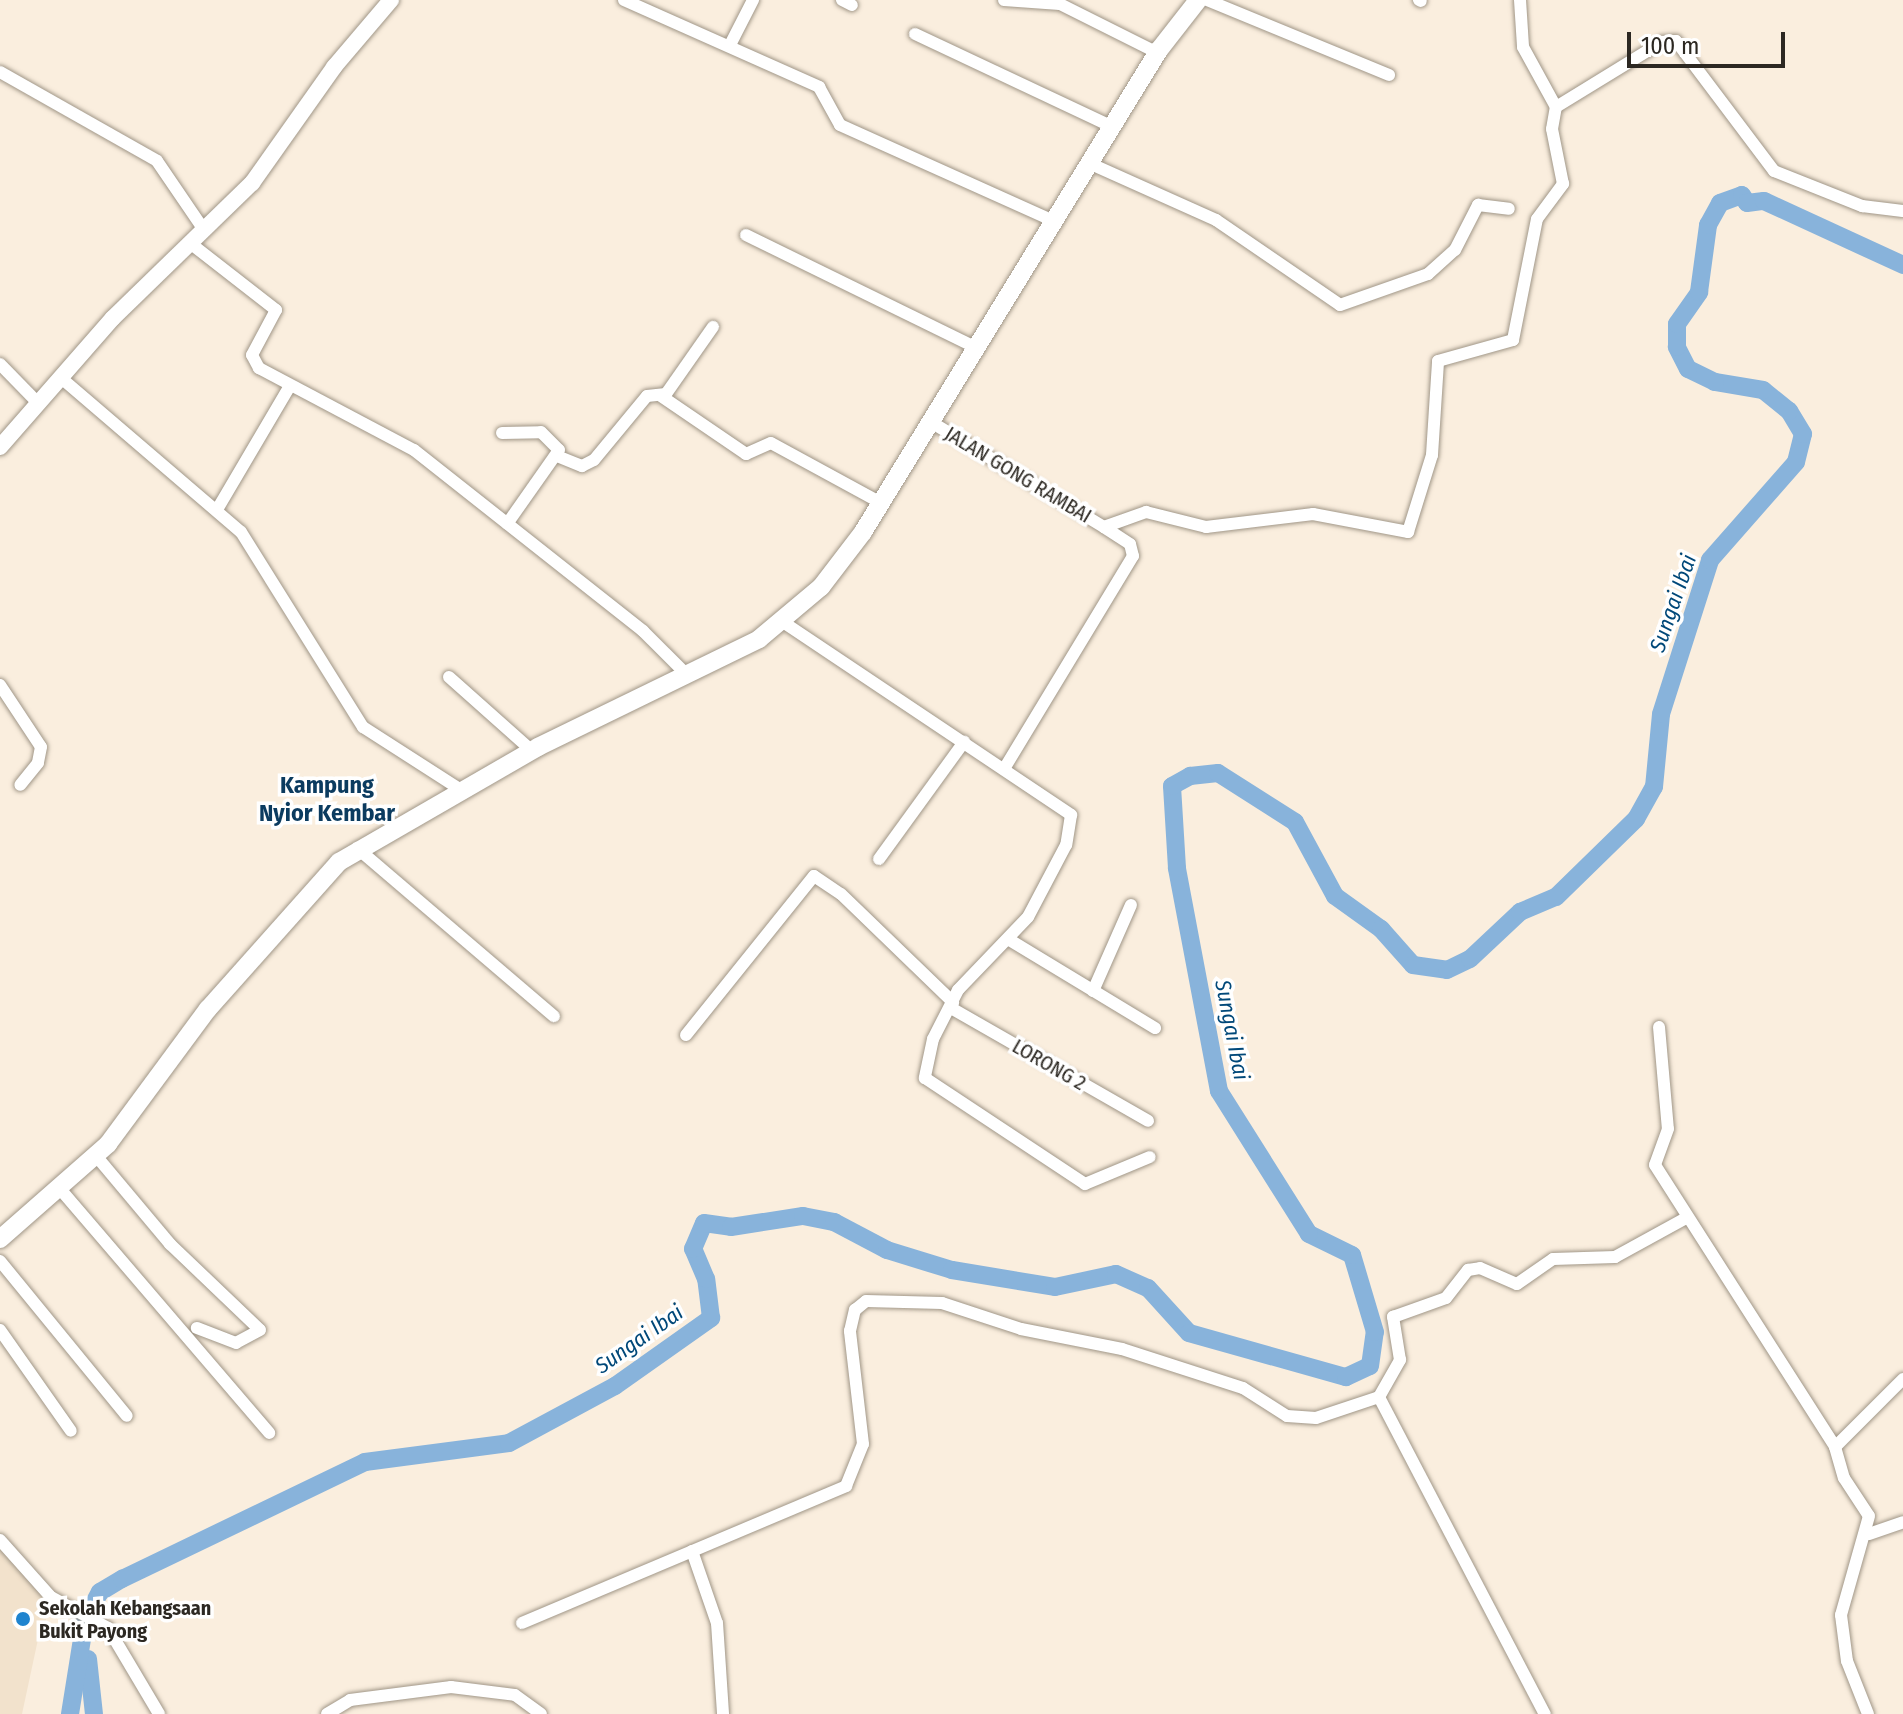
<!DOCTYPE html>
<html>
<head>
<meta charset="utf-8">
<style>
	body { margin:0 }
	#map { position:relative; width:1903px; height:1714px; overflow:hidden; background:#faeede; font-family:"Fira Sans Condensed",sans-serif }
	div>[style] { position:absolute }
	.built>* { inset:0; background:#f2e2cc }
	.river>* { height:18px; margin:-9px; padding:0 9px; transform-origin:9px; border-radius:9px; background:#88b3db }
	.roads { filter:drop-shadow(0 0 2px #a09687) drop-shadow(0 0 2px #a09687) }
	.minor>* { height:12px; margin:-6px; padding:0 6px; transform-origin:6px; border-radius:6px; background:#fff }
	.tertiary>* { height:16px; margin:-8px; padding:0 8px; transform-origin:8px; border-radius:8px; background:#fff }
	.secondary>* { height:18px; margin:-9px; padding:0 9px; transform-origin:9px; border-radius:9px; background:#fff }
	.dots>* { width:22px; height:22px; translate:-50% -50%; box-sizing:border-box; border:4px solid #fff; border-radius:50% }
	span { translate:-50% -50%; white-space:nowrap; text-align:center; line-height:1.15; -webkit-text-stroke:7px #fff; paint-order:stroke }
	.street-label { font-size:20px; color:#2c2822 }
	.poi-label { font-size:20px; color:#2c2822; font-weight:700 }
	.left { translate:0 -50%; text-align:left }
	.water-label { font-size:22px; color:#004879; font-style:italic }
	.quarter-label { font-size:24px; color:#0b3b5f; font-weight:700 }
	.scale { position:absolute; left:1627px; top:32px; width:158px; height:36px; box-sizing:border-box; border:4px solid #2c2822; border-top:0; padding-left:10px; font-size:24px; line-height:28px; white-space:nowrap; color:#2c2822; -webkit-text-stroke:6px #fff; paint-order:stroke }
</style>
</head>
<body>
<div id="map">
	<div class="built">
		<div style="clip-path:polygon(0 1545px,52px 1609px,40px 1630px,22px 1714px,0 1714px)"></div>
	</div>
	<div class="river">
		<div style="left:88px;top:1659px;width:55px;rotate:83.8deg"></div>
		<div style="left:70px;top:1714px;width:95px;rotate:-80.9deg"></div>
		<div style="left:85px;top:1620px;width:32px;rotate:-62deg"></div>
		<div style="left:100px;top:1592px;width:26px;rotate:-31deg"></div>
		<div style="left:122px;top:1579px;width:270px;rotate:-25.7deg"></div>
		<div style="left:365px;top:1462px;width:145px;rotate:-7.5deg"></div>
		<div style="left:509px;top:1443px;width:120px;rotate:-28.3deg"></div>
		<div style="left:615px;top:1386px;width:118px;rotate:-35.3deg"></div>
		<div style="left:711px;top:1318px;width:39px;rotate:-97deg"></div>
		<div style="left:706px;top:1279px;width:33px;rotate:-113deg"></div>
		<div style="left:693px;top:1249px;width:28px;rotate:-67deg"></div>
		<div style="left:704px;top:1223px;width:27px;rotate:8deg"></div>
		<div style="left:731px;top:1227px;width:73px;rotate:-8.7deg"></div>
		<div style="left:803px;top:1216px;width:32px;rotate:11deg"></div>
		<div style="left:834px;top:1222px;width:60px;rotate:27.8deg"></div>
		<div style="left:887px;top:1250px;width:68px;rotate:17.1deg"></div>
		<div style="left:952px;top:1270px;width:104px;rotate:9.4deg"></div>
		<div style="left:1055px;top:1287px;width:62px;rotate:-12deg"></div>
		<div style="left:1116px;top:1274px;width:35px;rotate:24deg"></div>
		<div style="left:1148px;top:1288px;width:61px;rotate:47.7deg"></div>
		<div style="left:1189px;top:1333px;width:163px;rotate:15.7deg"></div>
		<div style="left:1346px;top:1377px;width:26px;rotate:-25deg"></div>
		<div style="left:1370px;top:1366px;width:34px;rotate:-82deg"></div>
		<div style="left:1375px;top:1332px;width:80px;rotate:-106.6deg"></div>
		<div style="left:1352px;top:1255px;width:48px;rotate:-154deg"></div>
		<div style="left:1309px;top:1234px;width:169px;rotate:-122.2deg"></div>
		<div style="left:1219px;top:1091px;width:227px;rotate:-100.7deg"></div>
		<div style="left:1177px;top:868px;width:82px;rotate:-93.5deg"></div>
		<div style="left:1172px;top:786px;width:21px;rotate:-29deg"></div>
		<div style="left:1190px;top:776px;width:28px;rotate:-6deg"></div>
		<div style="left:1218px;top:773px;width:91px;rotate:32.5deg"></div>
		<div style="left:1295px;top:822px;width:84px;rotate:61.6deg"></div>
		<div style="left:1335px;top:896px;width:57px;rotate:35.7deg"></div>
		<div style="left:1381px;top:929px;width:48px;rotate:48.4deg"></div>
		<div style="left:1413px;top:965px;width:34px;rotate:8deg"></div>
		<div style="left:1447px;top:970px;width:25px;rotate:-26deg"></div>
		<div style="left:1470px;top:959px;width:69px;rotate:-43.2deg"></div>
		<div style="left:1520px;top:912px;width:39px;rotate:-23deg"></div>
		<div style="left:1556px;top:897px;width:112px;rotate:-44.3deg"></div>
		<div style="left:1636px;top:819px;width:37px;rotate:-61deg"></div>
		<div style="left:1654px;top:787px;width:73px;rotate:-84.5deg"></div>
		<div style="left:1661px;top:714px;width:162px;rotate:-72.3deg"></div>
		<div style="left:1710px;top:560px;width:130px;rotate:-48.7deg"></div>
		<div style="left:1796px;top:462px;width:29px;rotate:-76deg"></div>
		<div style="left:1803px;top:434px;width:27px;rotate:-121deg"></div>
		<div style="left:1789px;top:411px;width:33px;rotate:-141deg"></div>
		<div style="left:1763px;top:390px;width:49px;rotate:-170.5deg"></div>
		<div style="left:1715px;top:382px;width:30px;rotate:-154deg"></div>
		<div style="left:1688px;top:369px;width:25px;rotate:-117deg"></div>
		<div style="left:1677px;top:347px;width:23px;rotate:-90deg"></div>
		<div style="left:1677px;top:324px;width:39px;rotate:-55deg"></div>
		<div style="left:1699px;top:292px;width:68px;rotate:-82.3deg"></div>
		<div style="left:1708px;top:225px;width:25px;rotate:-61deg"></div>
		<div style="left:1720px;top:203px;width:23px;rotate:-20deg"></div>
		<div style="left:1742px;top:195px;width:9px;rotate:58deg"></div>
		<div style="left:1747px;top:203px;width:17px;rotate:-7deg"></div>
		<div style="left:1764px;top:201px;width:153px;rotate:24.7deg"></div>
	</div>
	<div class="roads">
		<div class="minor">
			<div style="left:624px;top:0;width:214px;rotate:24deg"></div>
			<div style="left:819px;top:87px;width:43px;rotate:61.1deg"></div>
			<div style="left:840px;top:125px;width:237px;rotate:24.2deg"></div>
			<div style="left:842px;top:0;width:11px;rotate:27deg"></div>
			<div style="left:1004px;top:0;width:56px;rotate:4.1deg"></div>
			<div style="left:1060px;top:4px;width:110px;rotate:26.6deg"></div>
			<div style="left:1207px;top:0;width:197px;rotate:22.4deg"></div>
			<div style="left:1419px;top:0;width:2px;rotate:27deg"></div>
			<div style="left:1520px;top:0;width:47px;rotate:86.3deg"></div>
			<div style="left:1523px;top:47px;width:68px;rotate:61.2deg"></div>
			<div style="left:915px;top:34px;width:219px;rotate:25.2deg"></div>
			<div style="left:730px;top:45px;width:51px;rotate:-62.9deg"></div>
			<div style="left:0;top:72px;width:180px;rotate:29.5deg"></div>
			<div style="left:157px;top:161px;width:83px;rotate:55.7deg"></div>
			<div style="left:1556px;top:107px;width:124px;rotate:-31.5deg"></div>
			<div style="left:1662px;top:42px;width:14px;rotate:-4deg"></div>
			<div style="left:1676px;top:41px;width:163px;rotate:53deg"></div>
			<div style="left:1774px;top:171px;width:95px;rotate:21.7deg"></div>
			<div style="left:1862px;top:206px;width:41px;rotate:7deg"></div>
			<div style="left:1091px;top:164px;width:137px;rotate:24.1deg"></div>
			<div style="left:1216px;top:220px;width:150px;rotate:34.4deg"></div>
			<div style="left:1340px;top:305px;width:93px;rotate:-19.4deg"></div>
			<div style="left:1428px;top:274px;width:36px;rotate:-42deg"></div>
			<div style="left:1455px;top:250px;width:51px;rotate:-62.9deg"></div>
			<div style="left:1478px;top:205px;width:31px;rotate:7deg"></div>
			<div style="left:746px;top:235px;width:257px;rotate:26.1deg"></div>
			<div style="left:190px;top:243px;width:109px;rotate:37.9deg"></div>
			<div style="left:276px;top:310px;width:51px;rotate:118.1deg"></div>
			<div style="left:252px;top:355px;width:15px;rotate:62deg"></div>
			<div style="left:259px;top:368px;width:175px;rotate:27.9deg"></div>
			<div style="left:414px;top:450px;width:292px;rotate:38.3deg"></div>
			<div style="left:643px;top:631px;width:62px;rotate:45deg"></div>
			<div style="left:0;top:364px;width:54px;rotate:45.7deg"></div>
			<div style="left:60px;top:377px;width:238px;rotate:40.6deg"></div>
			<div style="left:241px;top:532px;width:230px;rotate:58deg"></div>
			<div style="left:363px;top:727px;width:117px;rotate:32.7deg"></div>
			<div style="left:661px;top:396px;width:103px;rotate:34.3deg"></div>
			<div style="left:746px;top:454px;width:27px;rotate:-24deg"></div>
			<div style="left:771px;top:443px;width:125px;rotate:28.6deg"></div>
			<div style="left:931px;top:422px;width:202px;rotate:31.3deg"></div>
			<div style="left:1104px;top:527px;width:45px;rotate:-19.7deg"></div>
			<div style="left:1146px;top:512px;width:62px;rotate:14deg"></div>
			<div style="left:1206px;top:527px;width:108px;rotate:-6.9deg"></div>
			<div style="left:1313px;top:514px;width:97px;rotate:10.7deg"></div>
			<div style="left:1408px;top:532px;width:81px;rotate:-72.7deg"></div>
			<div style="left:1432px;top:455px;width:94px;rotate:-86.3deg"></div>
			<div style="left:1438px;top:361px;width:78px;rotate:-15.6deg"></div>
			<div style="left:1513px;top:340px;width:123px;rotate:-78.8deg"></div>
			<div style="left:1537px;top:219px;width:44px;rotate:-53.4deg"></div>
			<div style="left:1563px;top:184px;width:56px;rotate:-101.3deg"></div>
			<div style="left:1552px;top:129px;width:22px;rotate:-80deg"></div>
			<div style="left:502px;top:433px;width:39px;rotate:-1deg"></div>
			<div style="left:541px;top:432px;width:25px;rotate:45deg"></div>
			<div style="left:559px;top:450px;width:90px;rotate:125.1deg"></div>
			<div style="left:557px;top:456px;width:27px;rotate:22deg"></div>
			<div style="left:582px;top:466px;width:13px;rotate:-27deg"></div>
			<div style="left:594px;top:460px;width:83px;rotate:-50.4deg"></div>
			<div style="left:647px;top:396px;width:19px;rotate:-6deg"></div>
			<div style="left:666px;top:394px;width:82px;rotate:-55deg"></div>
			<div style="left:218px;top:508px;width:142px;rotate:-59.5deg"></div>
			<div style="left:783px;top:622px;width:347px;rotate:33.8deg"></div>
			<div style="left:1071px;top:815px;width:30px;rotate:99deg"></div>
			<div style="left:1066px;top:845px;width:81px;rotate:117.8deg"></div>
			<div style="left:1028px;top:917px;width:101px;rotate:133.8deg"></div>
			<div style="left:958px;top:990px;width:55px;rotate:117deg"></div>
			<div style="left:933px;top:1039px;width:40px;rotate:102deg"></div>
			<div style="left:925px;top:1078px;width:192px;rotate:33.5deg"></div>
			<div style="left:1085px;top:1184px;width:70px;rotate:-22.6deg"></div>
			<div style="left:449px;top:677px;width:111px;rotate:41.7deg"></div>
			<div style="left:0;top:685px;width:74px;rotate:56.5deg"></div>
			<div style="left:41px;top:747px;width:16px;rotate:101deg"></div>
			<div style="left:38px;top:763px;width:28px;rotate:129deg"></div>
			<div style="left:1004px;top:769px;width:249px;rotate:-58.8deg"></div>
			<div style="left:1133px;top:556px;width:12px;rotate:-104deg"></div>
			<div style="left:1130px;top:544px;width:31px;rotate:-147deg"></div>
			<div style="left:357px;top:848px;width:259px;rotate:40.5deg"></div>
			<div style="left:879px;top:859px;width:145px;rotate:-54deg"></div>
			<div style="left:1008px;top:939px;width:172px;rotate:31.2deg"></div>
			<div style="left:1093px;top:991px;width:94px;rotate:-66.2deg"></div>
			<div style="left:951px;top:1008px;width:227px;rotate:29.8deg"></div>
			<div style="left:1659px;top:1027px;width:102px;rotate:85deg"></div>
			<div style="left:1668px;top:1129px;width:38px;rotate:110deg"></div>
			<div style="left:1655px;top:1165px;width:335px;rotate:57.4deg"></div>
			<div style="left:1835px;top:1447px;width:32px;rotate:74deg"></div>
			<div style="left:1844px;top:1478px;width:45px;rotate:56.7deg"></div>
			<div style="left:1869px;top:1516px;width:103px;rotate:105.8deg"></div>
			<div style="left:1841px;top:1615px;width:46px;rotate:82.6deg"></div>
			<div style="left:1847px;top:1661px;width:57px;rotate:68.4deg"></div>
			<div style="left:686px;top:1035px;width:204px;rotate:-51.2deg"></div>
			<div style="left:814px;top:876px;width:32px;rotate:34deg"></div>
			<div style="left:841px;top:894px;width:156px;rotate:44deg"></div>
			<div style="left:97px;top:1157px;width:114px;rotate:50deg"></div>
			<div style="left:170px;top:1244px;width:124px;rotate:43.7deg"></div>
			<div style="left:260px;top:1330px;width:27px;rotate:152deg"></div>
			<div style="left:236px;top:1343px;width:42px;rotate:-159deg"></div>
			<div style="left:61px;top:1190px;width:320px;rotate:49.4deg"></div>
			<div style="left:0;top:1261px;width:200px;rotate:50.7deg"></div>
			<div style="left:0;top:1330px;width:123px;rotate:54.9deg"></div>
			<div style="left:1379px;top:1397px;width:358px;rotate:62.4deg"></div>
			<div style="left:1835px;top:1447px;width:96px;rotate:-45deg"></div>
			<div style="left:1869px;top:1534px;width:36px;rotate:-19deg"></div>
			<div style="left:0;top:1540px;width:76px;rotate:48.2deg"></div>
			<div style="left:51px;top:1597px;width:65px;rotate:28.5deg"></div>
			<div style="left:108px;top:1628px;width:100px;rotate:59.3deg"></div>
			<div style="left:692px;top:1551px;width:76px;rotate:70.9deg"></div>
			<div style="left:717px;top:1623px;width:91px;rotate:86.2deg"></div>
			<div style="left:522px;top:1623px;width:352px;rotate:-22.9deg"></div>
			<div style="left:846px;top:1486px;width:45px;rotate:-68deg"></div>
			<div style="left:863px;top:1444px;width:114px;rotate:-96.6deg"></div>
			<div style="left:850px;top:1331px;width:22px;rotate:-77deg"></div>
			<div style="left:855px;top:1310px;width:14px;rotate:-39deg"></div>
			<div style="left:866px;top:1301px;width:76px;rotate:1.5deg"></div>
			<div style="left:942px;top:1303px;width:83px;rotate:18.2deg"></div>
			<div style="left:1021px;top:1329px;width:103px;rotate:11.2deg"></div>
			<div style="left:1122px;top:1349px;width:127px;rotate:17.9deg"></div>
			<div style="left:1243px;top:1388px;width:52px;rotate:32.5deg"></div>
			<div style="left:1287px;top:1416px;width:29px;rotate:4deg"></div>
			<div style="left:1316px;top:1418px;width:66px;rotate:-18.4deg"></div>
			<div style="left:1379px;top:1397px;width:43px;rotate:-60.4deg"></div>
			<div style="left:1400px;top:1360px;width:44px;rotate:-99.2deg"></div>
			<div style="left:1393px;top:1317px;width:56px;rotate:-19.7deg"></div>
			<div style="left:1446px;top:1298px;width:36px;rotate:-52deg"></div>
			<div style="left:1468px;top:1270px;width:12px;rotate:-9deg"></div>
			<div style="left:1480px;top:1268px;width:40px;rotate:23.4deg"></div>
			<div style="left:1517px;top:1284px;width:44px;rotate:-34.8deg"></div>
			<div style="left:1553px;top:1259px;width:62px;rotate:-1.8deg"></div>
			<div style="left:1615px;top:1257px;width:79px;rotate:-28.8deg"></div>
			<div style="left:327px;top:1714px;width:27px;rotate:-31deg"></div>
			<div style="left:350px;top:1700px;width:102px;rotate:-7.3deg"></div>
			<div style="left:451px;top:1687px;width:64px;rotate:7.1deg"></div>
			<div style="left:515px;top:1695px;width:32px;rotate:36deg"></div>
		</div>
		<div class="tertiary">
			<div style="left:0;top:447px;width:171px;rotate:-48.8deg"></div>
			<div style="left:113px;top:318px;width:194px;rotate:-44.2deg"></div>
			<div style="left:252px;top:183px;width:142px;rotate:-54.7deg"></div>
			<div style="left:334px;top:67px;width:88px;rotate:-49.6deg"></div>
		</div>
		<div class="secondary">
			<div style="left:0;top:1239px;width:144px;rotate:-41.3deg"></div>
			<div style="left:108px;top:1144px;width:168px;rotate:-53.5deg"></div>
			<div style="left:208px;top:1009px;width:197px;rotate:-48.3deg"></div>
			<div style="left:339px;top:862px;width:230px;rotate:-30deg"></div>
			<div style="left:538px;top:747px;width:246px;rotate:-26deg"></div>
			<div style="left:759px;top:639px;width:81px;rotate:-40deg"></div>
			<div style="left:821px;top:587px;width:69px;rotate:-52.6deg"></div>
			<div style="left:863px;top:532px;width:566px;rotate:-58.45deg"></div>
			<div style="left:1159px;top:50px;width:63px;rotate:-52deg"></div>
		</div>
	</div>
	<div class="dots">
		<div style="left:23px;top:1619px;background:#1f84cf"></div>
	</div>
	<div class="street-label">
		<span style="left:1018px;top:475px;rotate:31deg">JALAN GONG RAMBAI</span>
		<span style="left:1049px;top:1065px;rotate:30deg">LORONG 2</span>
	</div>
	<div class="poi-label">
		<span class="left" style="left:39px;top:1620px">Sekolah Kebangsaan<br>Bukit Payong</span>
	</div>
	<div class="water-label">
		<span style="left:1673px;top:603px;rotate:-71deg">Sungai Ibai</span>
		<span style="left:1232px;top:1030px;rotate:79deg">Sungai Ibai</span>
		<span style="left:639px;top:1339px;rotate:-35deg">Sungai Ibai</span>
	</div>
	<div class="quarter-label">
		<span style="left:327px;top:800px">Kampung<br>Nyior Kembar</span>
	</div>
	<div class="scale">100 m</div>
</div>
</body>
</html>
